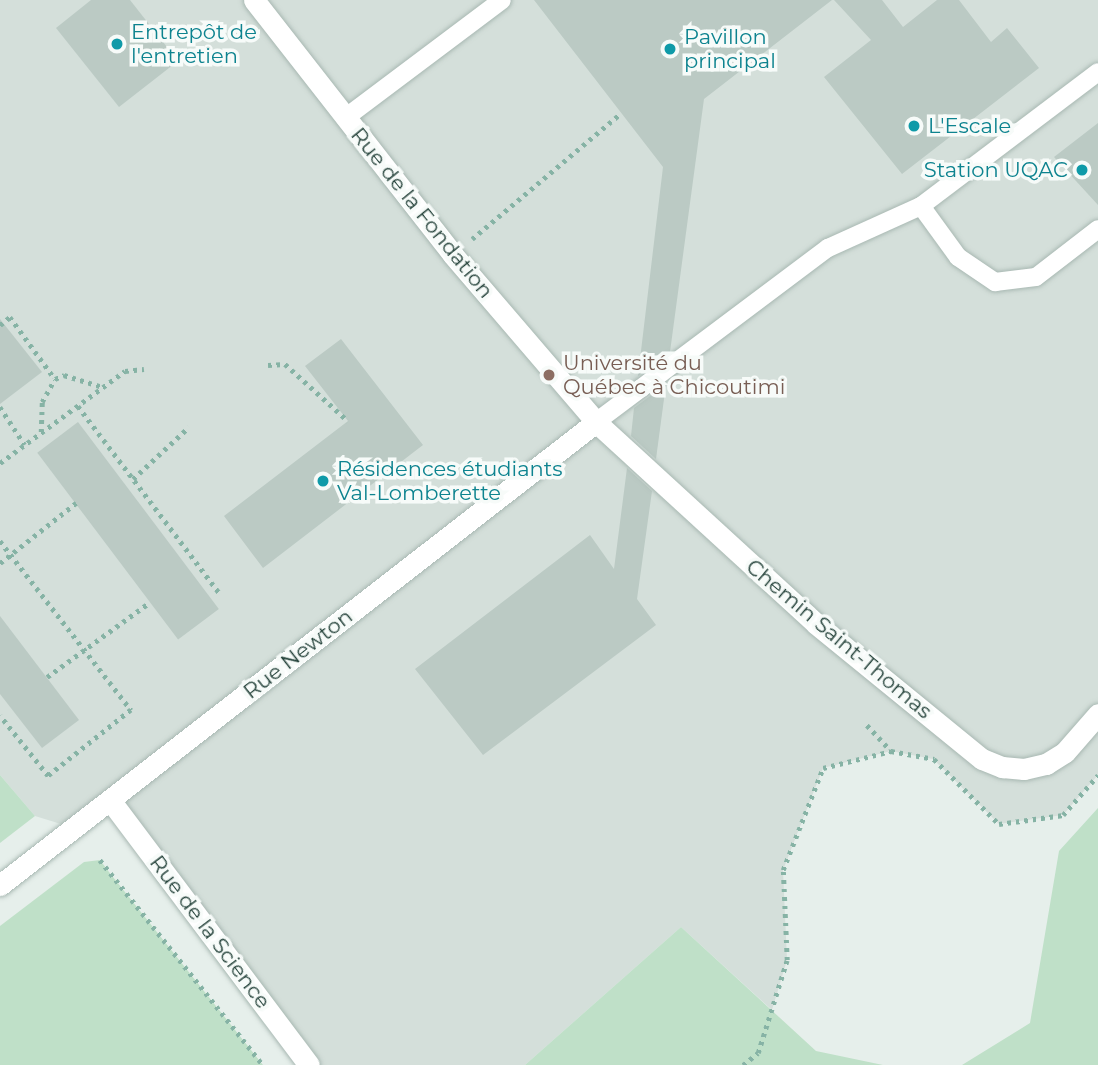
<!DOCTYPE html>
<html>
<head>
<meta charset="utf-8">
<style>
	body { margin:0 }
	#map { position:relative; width:1098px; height:1065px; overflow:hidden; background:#e6efeb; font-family:Montserrat,sans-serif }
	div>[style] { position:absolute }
	.built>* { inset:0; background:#d4dfda }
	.green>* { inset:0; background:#bfe0c8 }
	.building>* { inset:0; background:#bbcac4; transform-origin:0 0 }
	.path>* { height:4.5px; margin-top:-2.25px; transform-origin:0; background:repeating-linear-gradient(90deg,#86b3a5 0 3.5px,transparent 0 8.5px) }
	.roads { filter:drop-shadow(0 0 2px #a8b8b2) drop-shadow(0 0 2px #a8b8b2) }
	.service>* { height:18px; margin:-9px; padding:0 9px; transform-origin:9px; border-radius:9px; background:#fff }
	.minor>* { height:21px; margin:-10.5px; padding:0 10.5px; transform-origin:10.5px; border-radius:10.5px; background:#fff }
	.dots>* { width:19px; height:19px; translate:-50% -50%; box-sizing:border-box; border:4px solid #f7fbf9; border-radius:50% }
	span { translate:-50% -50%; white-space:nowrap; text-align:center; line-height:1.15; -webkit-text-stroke:7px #f7fbf9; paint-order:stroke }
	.culture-label { font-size:21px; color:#0d838f }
	.left { translate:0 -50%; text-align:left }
	.right { translate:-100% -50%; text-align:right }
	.street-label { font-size:21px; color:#24423a }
	.education-label { font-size:21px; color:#785e54 }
</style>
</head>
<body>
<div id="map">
	<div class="built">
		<div style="clip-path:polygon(0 0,1098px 0,1098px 775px,1063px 815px,999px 824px,933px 759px,891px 751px,823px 768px,783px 870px,787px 960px,772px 1010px,681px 927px,525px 1065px,309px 1065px,110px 800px,74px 828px,35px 816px,0 775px)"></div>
	</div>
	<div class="green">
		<div style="clip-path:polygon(0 775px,35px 816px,0 843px)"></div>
		<div style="clip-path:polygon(1098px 808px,1098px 1065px,962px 1065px,1030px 1023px,1059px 851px)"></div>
		<div style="clip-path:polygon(100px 860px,109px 872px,263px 1065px,0 1065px,0 926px,84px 862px)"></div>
		<div style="clip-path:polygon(681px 927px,816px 1051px,883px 1065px,525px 1065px)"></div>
	</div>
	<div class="building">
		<div style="clip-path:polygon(91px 0,130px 0,178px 61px,119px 107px,56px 28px)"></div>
		<div style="clip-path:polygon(534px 0,832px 0,704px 99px,670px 352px,638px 376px,663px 167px)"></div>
		<div style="clip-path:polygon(834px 0,882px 0,903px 27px,937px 0,959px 0,991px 42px,1007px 28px,1039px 68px,902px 174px,824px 77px,871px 40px)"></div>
		<div style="clip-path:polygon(1098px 123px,1098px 205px,1054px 157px)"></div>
		<div style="clip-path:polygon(0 319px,42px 372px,0 404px)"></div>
		<div style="clip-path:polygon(341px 339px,423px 445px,263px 568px,224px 516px,348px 421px,305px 366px)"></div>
		<div style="clip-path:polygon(666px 384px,656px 459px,631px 436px,634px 408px)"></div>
		<div style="left:78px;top:422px;width:234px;height:51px;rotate:53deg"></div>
		<div style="clip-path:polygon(627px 468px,652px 491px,637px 599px,656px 625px,483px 755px,415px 669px,590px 535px,614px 569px)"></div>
		<div style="clip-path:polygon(0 616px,79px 720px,42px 748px,0 694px)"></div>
	</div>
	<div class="path">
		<div style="left:472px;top:239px;width:195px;rotate:-40.2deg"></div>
		<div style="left:0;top:325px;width:13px;rotate:-39deg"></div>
		<div style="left:10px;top:317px;width:77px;rotate:54deg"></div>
		<div style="left:268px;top:365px;width:17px;rotate:-3deg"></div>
		<div style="left:285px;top:364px;width:85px;rotate:42.1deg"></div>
		<div style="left:78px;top:406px;width:237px;rotate:52.9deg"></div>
		<div style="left:0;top:407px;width:45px;rotate:56.7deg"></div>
		<div style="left:41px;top:432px;width:30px;rotate:-88deg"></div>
		<div style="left:42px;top:402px;width:26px;rotate:-61deg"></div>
		<div style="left:55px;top:379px;width:10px;rotate:-24deg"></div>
		<div style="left:64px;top:375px;width:41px;rotate:17.1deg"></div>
		<div style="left:0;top:463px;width:155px;rotate:-36.4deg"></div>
		<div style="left:125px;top:371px;width:19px;rotate:-6deg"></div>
		<div style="left:133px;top:479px;width:76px;rotate:-42.9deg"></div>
		<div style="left:0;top:541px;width:214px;rotate:52.2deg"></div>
		<div style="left:131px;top:710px;width:106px;rotate:141.5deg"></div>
		<div style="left:48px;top:776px;width:77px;rotate:-128.7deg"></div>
		<div style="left:0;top:563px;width:97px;rotate:-38.3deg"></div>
		<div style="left:47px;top:677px;width:126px;rotate:-36deg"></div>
		<div style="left:867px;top:725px;width:35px;rotate:47deg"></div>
		<div style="left:100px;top:860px;width:262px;rotate:51.5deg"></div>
		<div style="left:743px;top:1065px;width:19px;rotate:-39deg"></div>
		<div style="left:758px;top:1053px;width:97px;rotate:-72.7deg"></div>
		<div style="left:787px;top:960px;width:90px;rotate:-92.5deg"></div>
		<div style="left:783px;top:870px;width:110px;rotate:-68.6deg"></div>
		<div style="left:823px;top:768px;width:70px;rotate:-14deg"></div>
		<div style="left:891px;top:751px;width:44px;rotate:10.5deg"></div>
		<div style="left:934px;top:759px;width:92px;rotate:45deg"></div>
		<div style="left:999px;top:824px;width:65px;rotate:-8deg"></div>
		<div style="left:1063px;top:815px;width:53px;rotate:-48.8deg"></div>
	</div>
	<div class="roads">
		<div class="service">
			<div style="left:345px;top:118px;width:196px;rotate:-36.9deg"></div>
			<div style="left:921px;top:206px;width:63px;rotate:54deg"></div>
			<div style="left:958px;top:257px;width:45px;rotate:34deg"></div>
			<div style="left:995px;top:282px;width:41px;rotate:-7deg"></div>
			<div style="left:1036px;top:277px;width:78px;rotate:-37.7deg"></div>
			<div style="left:596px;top:422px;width:290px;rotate:-36.9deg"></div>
			<div style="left:828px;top:248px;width:102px;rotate:-24.3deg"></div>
			<div style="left:921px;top:206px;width:222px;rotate:-37.1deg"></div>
		</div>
		<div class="minor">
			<div style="left:254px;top:0;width:323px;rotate:52deg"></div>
			<div style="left:453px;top:255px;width:220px;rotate:49.4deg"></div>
			<div style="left:596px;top:422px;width:297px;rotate:42.5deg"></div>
			<div style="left:815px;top:623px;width:215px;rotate:39.2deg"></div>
			<div style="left:982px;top:759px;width:22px;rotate:22deg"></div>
			<div style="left:1002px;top:767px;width:22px;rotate:5deg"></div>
			<div style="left:1024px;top:769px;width:23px;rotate:-13deg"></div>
			<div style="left:1046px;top:764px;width:22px;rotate:-32deg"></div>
			<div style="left:1065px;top:752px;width:50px;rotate:-49deg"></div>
			<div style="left:110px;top:800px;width:331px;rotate:53.1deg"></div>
			<div style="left:0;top:885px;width:755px;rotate:-37.84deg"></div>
		</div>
	</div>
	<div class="dots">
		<div style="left:117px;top:44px;background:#0f9aa8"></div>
		<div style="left:670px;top:49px;background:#0f9aa8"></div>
		<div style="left:914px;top:126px;background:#0f9aa8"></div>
		<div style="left:1082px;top:170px;background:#0f9aa8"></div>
		<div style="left:549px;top:375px;background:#8d6e63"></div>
		<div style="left:323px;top:481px;background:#0f9aa8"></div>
	</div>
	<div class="culture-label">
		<span class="left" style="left:131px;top:44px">Entrepôt de<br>l'entretien</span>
		<span class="left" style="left:684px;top:49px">Pavillon<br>principal</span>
		<span class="left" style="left:928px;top:126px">L'Escale</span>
		<span class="right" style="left:1068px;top:170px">Station UQAC</span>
		<span class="left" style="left:337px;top:481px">Résidences étudiants<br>Val-Lomberette</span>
	</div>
	<div class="street-label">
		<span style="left:422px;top:213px;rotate:51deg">Rue de la Fondation</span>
		<span style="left:839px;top:639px;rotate:40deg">Chemin Saint-Thomas</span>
		<span style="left:298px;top:654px;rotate:-38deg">Rue Newton</span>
		<span style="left:210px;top:932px;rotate:53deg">Rue de la Science</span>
	</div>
	<div class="education-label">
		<span class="left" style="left:563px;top:375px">Université du<br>Québec à Chicoutimi</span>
	</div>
</div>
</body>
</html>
